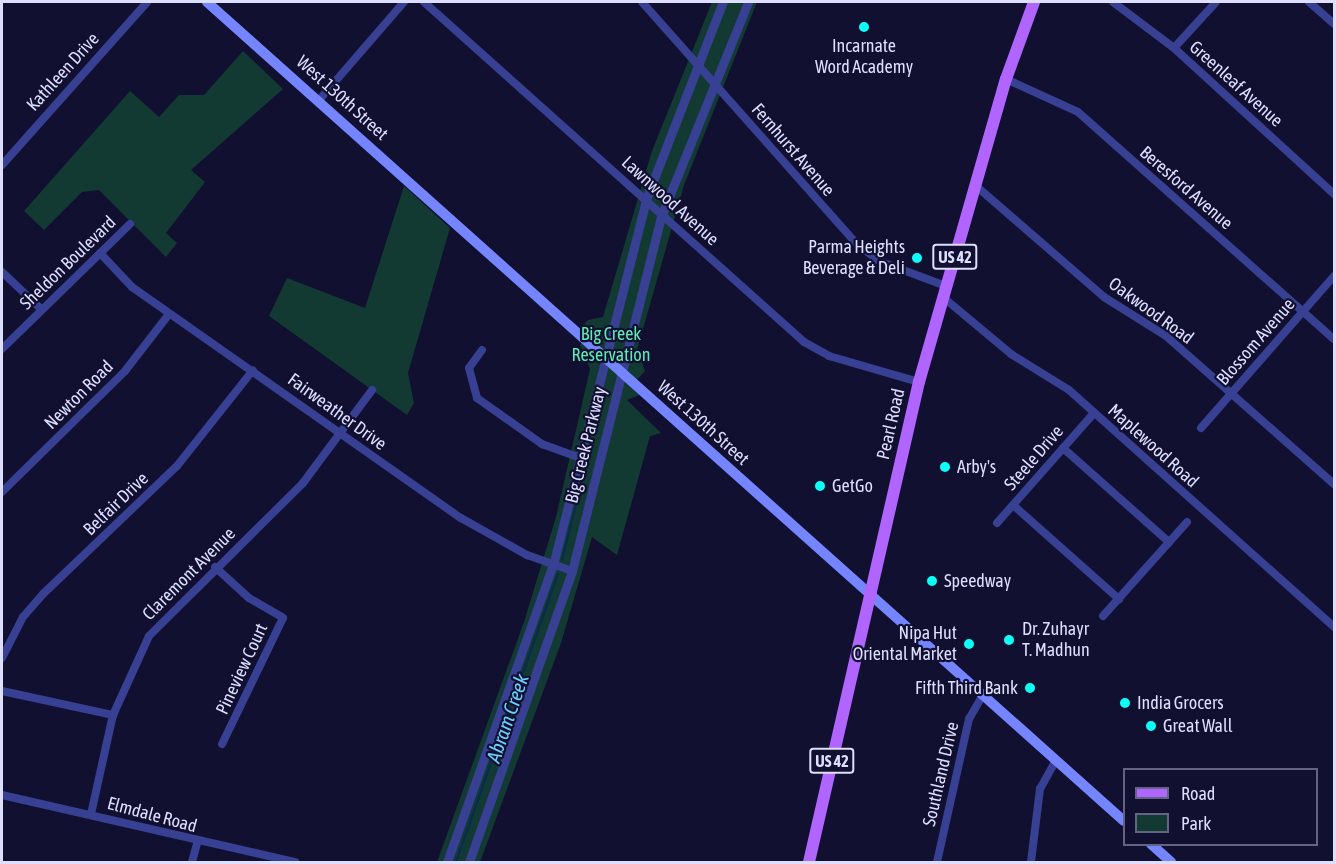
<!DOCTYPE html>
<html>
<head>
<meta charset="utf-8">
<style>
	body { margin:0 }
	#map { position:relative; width:1336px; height:864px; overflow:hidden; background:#111030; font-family:"Asap Condensed",sans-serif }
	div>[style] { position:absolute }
	.green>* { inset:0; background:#123a33 }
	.stream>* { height:2px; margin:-1px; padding:0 1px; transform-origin:1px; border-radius:1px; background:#062c52 }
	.minor>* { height:8px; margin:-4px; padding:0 4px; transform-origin:4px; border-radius:4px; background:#374092 }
	.tertiary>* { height:9px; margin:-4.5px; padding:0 4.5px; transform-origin:4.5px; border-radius:4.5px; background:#374092 }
	.secondary>* { height:10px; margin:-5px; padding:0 5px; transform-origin:5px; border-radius:5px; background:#7585ff }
	.primary>* { height:12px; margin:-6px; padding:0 6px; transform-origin:6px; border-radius:6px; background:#b065ff }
	.dots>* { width:16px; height:16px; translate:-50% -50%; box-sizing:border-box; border:3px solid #111030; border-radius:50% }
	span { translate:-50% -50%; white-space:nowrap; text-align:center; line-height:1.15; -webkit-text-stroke:4.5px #111030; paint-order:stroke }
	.shield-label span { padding:2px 4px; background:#111030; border:2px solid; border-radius:4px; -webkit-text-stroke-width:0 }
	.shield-label { font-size:16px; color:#dedfff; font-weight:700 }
	.poi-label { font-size:18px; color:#dedfff }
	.right { translate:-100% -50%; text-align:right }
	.left { translate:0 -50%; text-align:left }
	.street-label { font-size:18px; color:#dedfff }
	.park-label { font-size:18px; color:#5eecb5 }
	.water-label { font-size:20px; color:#6ccfff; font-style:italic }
	.frame { position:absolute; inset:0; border:3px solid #dedfff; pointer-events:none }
	.legend { position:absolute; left:1123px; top:768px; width:195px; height:78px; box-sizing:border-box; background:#111030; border:2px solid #636383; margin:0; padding:8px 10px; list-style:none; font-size:18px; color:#dedfff }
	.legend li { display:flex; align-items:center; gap:12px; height:30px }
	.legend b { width:30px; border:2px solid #636383 }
</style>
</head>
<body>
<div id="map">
	<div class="green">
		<div style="clip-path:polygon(712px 2px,757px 2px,684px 185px,637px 350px,645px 371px,635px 382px,646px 392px,627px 400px,661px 433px,650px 436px,617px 555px,592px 537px,561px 643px,480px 862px,437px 862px,524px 622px,556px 517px,590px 369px,580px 345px,586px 338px,578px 331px,588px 320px,603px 317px,652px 151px)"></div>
		<div style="clip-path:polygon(243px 51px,283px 89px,191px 170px,205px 182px,166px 233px,177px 243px,166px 257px,99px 190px,82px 192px,44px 230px,24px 211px,130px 91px,159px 117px,179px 95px,204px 95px)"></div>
		<div style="clip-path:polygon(404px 186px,450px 228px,408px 373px,414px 403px,407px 415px,269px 316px,287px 278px,365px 308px)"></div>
	</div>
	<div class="stream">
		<div style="left:562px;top:560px;width:105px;rotate:-75.7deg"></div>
		<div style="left:456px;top:862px;width:306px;rotate:-70.5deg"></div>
	</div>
	<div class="minor">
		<div style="left:424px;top:2px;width:510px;rotate:41.82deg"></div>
		<div style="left:804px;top:342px;width:29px;rotate:29deg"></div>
		<div style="left:829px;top:356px;width:94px;rotate:16.1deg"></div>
		<div style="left:642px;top:2px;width:325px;rotate:48.4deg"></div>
		<div style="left:858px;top:245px;width:26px;rotate:37deg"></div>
		<div style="left:879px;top:261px;width:72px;rotate:20.5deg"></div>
		<div style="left:1113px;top:2px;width:76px;rotate:37deg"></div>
		<div style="left:1174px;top:48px;width:217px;rotate:42.4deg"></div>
		<div style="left:1309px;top:2px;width:33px;rotate:41deg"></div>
		<div style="left:1174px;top:48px;width:62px;rotate:-47.6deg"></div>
		<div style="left:1006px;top:79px;width:79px;rotate:24.6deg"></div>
		<div style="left:1078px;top:112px;width:342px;rotate:41.6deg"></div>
		<div style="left:320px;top:99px;width:128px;rotate:-49.1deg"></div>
		<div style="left:2px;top:165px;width:218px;rotate:-48.3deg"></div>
		<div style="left:976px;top:186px;width:169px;rotate:40.9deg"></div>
		<div style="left:1104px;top:297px;width:73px;rotate:32.2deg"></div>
		<div style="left:1166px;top:336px;width:224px;rotate:41.4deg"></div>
		<div style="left:100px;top:253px;width:47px;rotate:46.7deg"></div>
		<div style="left:132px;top:287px;width:402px;rotate:35.1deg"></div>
		<div style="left:461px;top:518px;width:76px;rotate:29.3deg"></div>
		<div style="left:527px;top:555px;width:48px;rotate:19.6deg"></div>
		<div style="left:2px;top:272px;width:54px;rotate:43.5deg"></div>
		<div style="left:944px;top:298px;width:87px;rotate:39.9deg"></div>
		<div style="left:1011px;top:354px;width:68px;rotate:31.8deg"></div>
		<div style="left:1069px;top:390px;width:356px;rotate:41.8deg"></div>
		<div style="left:2px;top:349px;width:179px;rotate:-44.3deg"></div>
		<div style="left:482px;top:350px;width:22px;rotate:126deg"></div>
		<div style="left:469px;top:368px;width:31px;rotate:75deg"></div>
		<div style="left:477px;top:398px;width:80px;rotate:35.3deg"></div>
		<div style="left:542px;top:444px;width:38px;rotate:20deg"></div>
		<div style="left:1201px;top:428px;width:202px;rotate:-48.8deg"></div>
		<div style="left:1063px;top:448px;width:142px;rotate:41.6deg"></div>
		<div style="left:2px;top:492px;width:173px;rotate:-44.5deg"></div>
		<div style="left:125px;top:371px;width:72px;rotate:-52.3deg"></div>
		<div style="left:1013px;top:505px;width:142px;rotate:41.6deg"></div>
		<div style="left:997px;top:523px;width:147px;rotate:-48.6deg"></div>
		<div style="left:215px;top:567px;width:46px;rotate:42.4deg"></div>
		<div style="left:249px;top:598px;width:39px;rotate:30deg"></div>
		<div style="left:283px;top:618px;width:140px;rotate:115.8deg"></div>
		<div style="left:1103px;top:616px;width:126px;rotate:-48.2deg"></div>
		<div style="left:2px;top:658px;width:46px;rotate:-62.9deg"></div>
		<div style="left:23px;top:617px;width:30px;rotate:-49deg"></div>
		<div style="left:43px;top:594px;width:185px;rotate:-43.7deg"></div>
		<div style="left:177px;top:466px;width:122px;rotate:-51.6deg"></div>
		<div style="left:2px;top:691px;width:114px;rotate:12.2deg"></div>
		<div style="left:2px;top:795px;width:301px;rotate:12.9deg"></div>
		<div style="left:91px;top:814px;width:101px;rotate:-77.5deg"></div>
		<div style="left:113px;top:715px;width:87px;rotate:-65.5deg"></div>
		<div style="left:149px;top:636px;width:217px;rotate:-44.8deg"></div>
		<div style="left:303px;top:483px;width:116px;rotate:-53.4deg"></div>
		<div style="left:192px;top:862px;width:20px;rotate:-75deg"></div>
		<div style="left:937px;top:862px;width:147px;rotate:-77.4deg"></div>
		<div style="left:969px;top:719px;width:28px;rotate:-60deg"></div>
		<div style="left:1031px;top:862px;width:74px;rotate:-83deg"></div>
		<div style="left:1040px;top:789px;width:33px;rotate:-61deg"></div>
	</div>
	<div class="tertiary">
		<div style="left:447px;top:862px;width:315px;rotate:-70.4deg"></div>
		<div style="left:553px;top:565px;width:378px;rotate:-75.7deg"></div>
		<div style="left:646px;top:199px;width:212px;rotate:-68.7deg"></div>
		<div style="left:469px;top:862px;width:309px;rotate:-70.5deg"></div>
		<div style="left:572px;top:571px;width:368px;rotate:-75.9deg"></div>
		<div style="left:662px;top:214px;width:229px;rotate:-67.9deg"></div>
	</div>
	<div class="secondary">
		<div style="left:207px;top:2px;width:1229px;rotate:41.77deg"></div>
		<div style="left:1151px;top:844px;width:27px;rotate:42deg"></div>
	</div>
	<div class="primary">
		<div style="left:809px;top:862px;width:492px;rotate:-77.1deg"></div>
		<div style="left:919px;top:382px;width:315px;rotate:-74deg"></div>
		<div style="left:1006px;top:79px;width:82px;rotate:-70deg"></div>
	</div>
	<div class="dots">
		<div style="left:864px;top:27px;background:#0afff6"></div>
		<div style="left:917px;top:258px;background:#0afff6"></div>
		<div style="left:945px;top:467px;background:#0afff6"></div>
		<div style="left:820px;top:486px;background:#0afff6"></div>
		<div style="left:932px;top:581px;background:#0afff6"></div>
		<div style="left:1009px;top:640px;background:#0afff6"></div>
		<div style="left:969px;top:644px;background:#0afff6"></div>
		<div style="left:1030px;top:688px;background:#0afff6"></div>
		<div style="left:1125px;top:703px;background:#0afff6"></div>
		<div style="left:1151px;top:726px;background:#0afff6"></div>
	</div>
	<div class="shield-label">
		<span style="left:955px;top:257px">US 42</span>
		<span style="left:832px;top:761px">US 42</span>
	</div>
	<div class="poi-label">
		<span style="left:864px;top:57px">Incarnate<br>Word Academy</span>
		<span class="right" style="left:905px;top:258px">Parma Heights<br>Beverage &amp; Deli</span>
		<span class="left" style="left:957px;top:467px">Arby's</span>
		<span class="left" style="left:832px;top:486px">GetGo</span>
		<span class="left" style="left:944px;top:581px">Speedway</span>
		<span class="left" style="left:1022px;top:640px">Dr. Zuhayr<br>T. Madhun</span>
		<span class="right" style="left:957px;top:644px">Nipa Hut<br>Oriental Market</span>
		<span class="right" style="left:1018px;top:688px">Fifth Third Bank</span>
		<span class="left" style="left:1137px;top:703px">India Grocers</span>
		<span class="left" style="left:1163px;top:726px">Great Wall</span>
	</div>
	<div class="street-label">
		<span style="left:63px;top:72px;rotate:-48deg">Kathleen Drive</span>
		<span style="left:1236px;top:84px;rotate:42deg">Greenleaf Avenue</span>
		<span style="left:342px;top:98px;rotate:42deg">West 130th Street</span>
		<span style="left:793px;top:150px;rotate:49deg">Fernhurst Avenue</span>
		<span style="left:1186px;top:188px;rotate:41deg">Beresford Avenue</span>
		<span style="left:670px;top:201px;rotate:42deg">Lawnwood Avenue</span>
		<span style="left:68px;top:263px;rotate:-44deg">Sheldon Boulevard</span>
		<span style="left:1151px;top:311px;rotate:36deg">Oakwood Road</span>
		<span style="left:1256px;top:342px;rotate:-49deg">Blossom Avenue</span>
		<span style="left:79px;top:395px;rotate:-45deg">Newton Road</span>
		<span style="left:337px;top:412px;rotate:36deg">Fairweather Drive</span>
		<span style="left:703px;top:423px;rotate:42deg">West 130th Street</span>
		<span style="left:891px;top:424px;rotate:-77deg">Pearl Road</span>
		<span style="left:586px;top:445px;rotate:-76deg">Big Creek Parkway</span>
		<span style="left:1153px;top:446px;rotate:42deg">Maplewood Road</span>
		<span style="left:1034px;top:458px;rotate:-49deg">Steele Drive</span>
		<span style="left:116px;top:504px;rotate:-44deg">Belfair Drive</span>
		<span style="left:189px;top:574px;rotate:-45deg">Claremont Avenue</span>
		<span style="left:242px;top:669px;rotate:-65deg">Pineview Court</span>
		<span style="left:941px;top:774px;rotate:-77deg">Southland Drive</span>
		<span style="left:152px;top:815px;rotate:15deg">Elmdale Road</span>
	</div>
	<div class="park-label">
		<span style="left:611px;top:345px">Big Creek<br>Reservation</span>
	</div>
	<div class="water-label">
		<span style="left:507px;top:718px;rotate:-71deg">Abram Creek</span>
	</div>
	<div class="frame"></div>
	<ul class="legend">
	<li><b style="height:8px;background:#b065ff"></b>Road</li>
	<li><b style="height:16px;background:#123a33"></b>Park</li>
	</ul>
</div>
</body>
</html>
